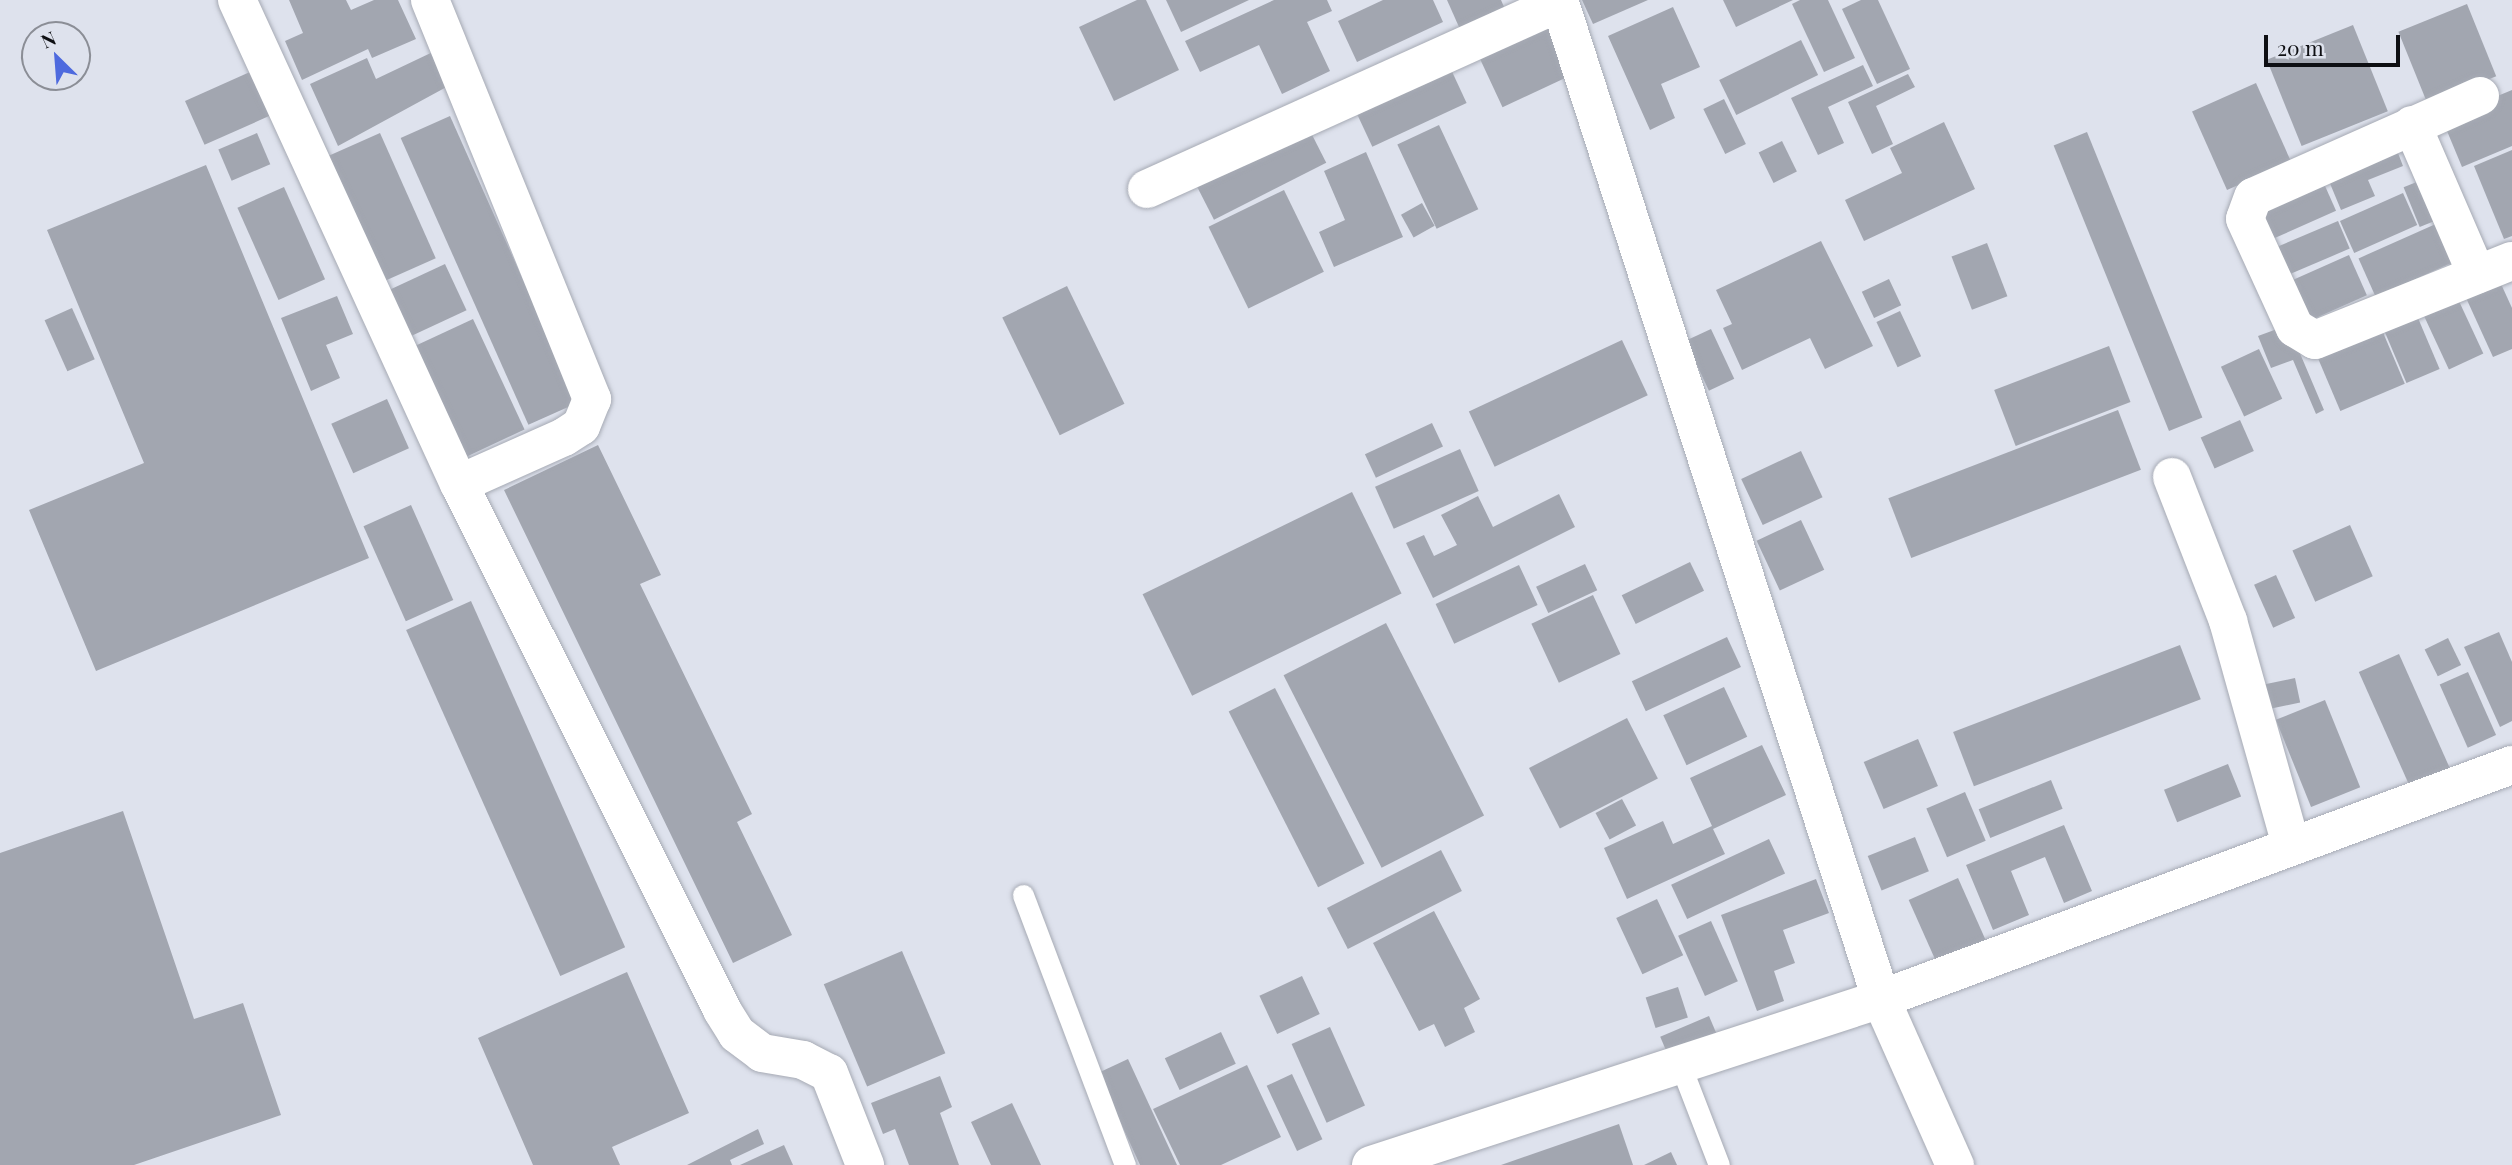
<!DOCTYPE html>
<html>
<head>
<meta charset="utf-8">
<style>
	body { margin:0 }
	#map { position:relative; width:2512px; height:1165px; overflow:hidden; background:#dee2ed; font-family:"Playfair Display",serif }
	div>[style] { position:absolute }
	.building>* { inset:0; background:#a2a6b0; transform-origin:0 0 }
	.roads { filter:drop-shadow(0 0 2px #a6aab4) drop-shadow(0 0 2px #a6aab4) }
	.service>* { height:21px; margin:-10.5px; padding:0 10.5px; transform-origin:10.5px; border-radius:10.5px; background:#fff }
	.minor>* { height:38px; margin:-19px; padding:0 19px; transform-origin:19px; border-radius:19px; background:#fff }
	.tertiary>* { height:38px; margin:-19px; padding:0 19px; transform-origin:19px; border-radius:19px; background:#fff }
	span { translate:-50% -50%; white-space:nowrap; text-align:center; line-height:1.15; -webkit-text-stroke:6px #dee2ed; paint-order:stroke }
	.north { position:absolute; left:21px; top:21px; width:70px; height:70px; box-sizing:border-box; background:#dee2ed; border:2px solid #8b8e96; border-radius:50%; rotate:335deg; font-size:19px; font-weight:700; line-height:28px; text-align:center; color:#0e0f13 }
	.north::after { content:''; display:block; margin:auto; width:24px; height:32px; background:#4e6ade; clip-path:polygon(50% 0,100% 100%,50% 72%,0 100%) }
	.scale { position:absolute; left:2264px; top:35px; width:136px; height:32px; box-sizing:border-box; border:4px solid #0e0f13; border-top:0; padding-left:9px; font-size:21px; line-height:24px; white-space:nowrap; color:#0e0f13; -webkit-text-stroke:5px #dee2ed; paint-order:stroke }
</style>
</head>
<body>
<div id="map">
	<div class="building">
		<div style="clip-path:polygon(289px 0,346px 0,351px 10px,374px 0,398px 0,416px 39px,372px 58px,368px 49px,302px 80px,285px 41px,303px 33px)"></div>
		<div style="clip-path:polygon(1137px 0,1146px 0,1179px 70px,1114px 101px,1079px 27px)"></div>
		<div style="clip-path:polygon(1166px 0,1249px 0,1181px 32px)"></div>
		<div style="clip-path:polygon(1274px 0,1327px 0,1332px 11px,1307px 22px,1330px 71px,1282px 94px,1259px 45px,1200px 72px,1185px 41px)"></div>
		<div style="clip-path:polygon(1383px 0,1433px 0,1443px 22px,1357px 62px,1338px 21px)"></div>
		<div style="clip-path:polygon(1447px 0,1501px 0,1508px 16px,1463px 36px)"></div>
		<div style="clip-path:polygon(1582px 0,1648px 0,1593px 24px)"></div>
		<div style="clip-path:polygon(1723px 0,1793px 0,1736px 27px)"></div>
		<div style="clip-path:polygon(1800px 0,1828px 0,1855px 58px,1824px 72px,1792px 4px)"></div>
		<div style="clip-path:polygon(1861px 0,1878px 0,1910px 69px,1877px 84px,1842px 9px)"></div>
		<div style="left:2467px;top:4px;width:78px;height:74px;rotate:68deg"></div>
		<div style="clip-path:polygon(1673px 7px,1700px 67px,1661px 84px,1675px 118px,1650px 130px,1608px 36px)"></div>
		<div style="left:1547px;top:18px;width:62px;height:78px;rotate:65deg"></div>
		<div style="left:2353px;top:25px;width:93px;height:93px;rotate:68deg"></div>
		<div style="left:1801px;top:40px;width:39px;height:91px;rotate:64deg"></div>
		<div style="clip-path:polygon(437px 50px,452px 84px,338px 146px,310px 84px,367px 58px,376px 79px)"></div>
		<div style="left:1448px;top:63px;width:44px;height:104px;rotate:65deg"></div>
		<div style="clip-path:polygon(1863px 65px,1873px 86px,1828px 107px,1844px 143px,1818px 155px,1791px 98px)"></div>
		<div style="left:259px;top:68px;width:48px;height:81px;rotate:66deg"></div>
		<div style="clip-path:polygon(1908px 74px,1915px 87px,1876px 106px,1893px 144px,1872px 154px,1848px 102px)"></div>
		<div style="left:2256px;top:83px;width:86px;height:70px;rotate:66deg"></div>
		<div style="clip-path:polygon(2512px 90px,2512px 146px,2462px 167px,2442px 119px)"></div>
		<div style="left:1724px;top:99px;width:50px;height:23px;rotate:64deg"></div>
		<div style="left:450px;top:116px;width:314px;height:54px;rotate:66deg"></div>
		<div style="left:1304px;top:119px;width:49px;height:126px;rotate:63deg"></div>
		<div style="clip-path:polygon(1944px 122px,1975px 189px,1864px 241px,1845px 200px,1902px 173px,1890px 148px)"></div>
		<div style="left:1439px;top:125px;width:93px;height:46px;rotate:65deg"></div>
		<div style="left:2087px;top:132px;width:308px;height:36px;rotate:68deg"></div>
		<div style="left:257px;top:133px;width:34px;height:42px;rotate:67deg"></div>
		<div style="left:380px;top:133px;width:137px;height:56px;rotate:66deg"></div>
		<div style="clip-path:polygon(2393px 140px,2403px 166px,2368px 180px,2375px 196px,2341px 210px,2324px 169px)"></div>
		<div style="left:1782px;top:141px;width:34px;height:26px;rotate:64deg"></div>
		<div style="clip-path:polygon(2512px 150px,2512px 236px,2504px 239px,2474px 166px)"></div>
		<div style="clip-path:polygon(1366px 152px,1403px 237px,1334px 267px,1319px 232px,1345px 220px,1324px 171px)"></div>
		<div style="clip-path:polygon(206px 165px,369px 558px,96px 671px,29px 510px,144px 463px,47px 230px)"></div>
		<div style="left:2321px;top:177px;width:37px;height:69px;rotate:66deg"></div>
		<div style="left:2424px;top:179px;width:43px;height:22px;rotate:68deg"></div>
		<div style="left:284px;top:187px;width:101px;height:51px;rotate:66deg"></div>
		<div style="left:1284px;top:190px;width:91px;height:84px;rotate:64deg"></div>
		<div style="left:2403px;top:193px;width:35px;height:69px;rotate:66deg"></div>
		<div style="left:1422px;top:203px;width:26px;height:24px;rotate:61deg"></div>
		<div style="left:2338px;top:221px;width:30px;height:73px;rotate:67deg"></div>
		<div style="left:2438px;top:223px;width:42px;height:87px;rotate:66deg"></div>
		<div style="clip-path:polygon(1821px 241px,1873px 346px,1825px 369px,1810px 338px,1742px 370px,1723px 328px,1732px 324px,1716px 290px)"></div>
		<div style="left:1987px;top:243px;width:57px;height:38px;rotate:69deg"></div>
		<div style="left:2349px;top:255px;width:44px;height:69px;rotate:66deg"></div>
		<div style="left:445px;top:264px;width:51px;height:67px;rotate:65deg"></div>
		<div style="clip-path:polygon(2496px 273px,2512px 308px,2512px 349px,2493px 357px,2462px 289px)"></div>
		<div style="left:1889px;top:279px;width:29px;height:30px;rotate:65deg"></div>
		<div style="left:1067px;top:286px;width:131px;height:72px;rotate:64deg"></div>
		<div style="clip-path:polygon(337px 296px,353px 334px,326px 345px,340px 378px,311px 391px,281px 318px)"></div>
		<div style="left:2458px;top:299px;width:60px;height:38px;rotate:65deg"></div>
		<div style="left:72px;top:308px;width:56px;height:30px;rotate:66deg"></div>
		<div style="left:1900px;top:311px;width:50px;height:26px;rotate:65deg"></div>
		<div style="left:2415px;top:311px;width:63px;height:36px;rotate:67deg"></div>
		<div style="left:473px;top:319px;width:122px;height:70px;rotate:65deg"></div>
		<div style="left:2379px;top:323px;width:66px;height:70px;rotate:67deg"></div>
		<div style="clip-path:polygon(2288px 325px,2324px 410px,2316px 414px,2293px 360px,2271px 368px,2258px 336px)"></div>
		<div style="left:1711px;top:329px;width:55px;height:28px;rotate:65deg"></div>
		<div style="left:1622px;top:340px;width:61px;height:169px;rotate:65deg"></div>
		<div style="left:2109px;top:346px;width:60px;height:123px;rotate:69deg"></div>
		<div style="left:2259px;top:349px;width:55px;height:42px;rotate:65deg"></div>
		<div style="left:387px;top:399px;width:54px;height:61px;rotate:66deg"></div>
		<div style="left:2118px;top:410px;width:64px;height:246px;rotate:69deg"></div>
		<div style="left:2240px;top:420px;width:34px;height:43px;rotate:66deg"></div>
		<div style="left:1432px;top:423px;width:26px;height:74px;rotate:65deg"></div>
		<div style="clip-path:polygon(598px 445px,661px 575px,640px 584px,752px 814px,737px 822px,792px 935px,733px 963px,504px 490px)"></div>
		<div style="left:1460px;top:449px;width:46px;height:93px;rotate:66deg"></div>
		<div style="left:1801px;top:451px;width:51px;height:66px;rotate:65deg"></div>
		<div style="left:1352px;top:492px;width:113px;height:233px;rotate:64deg"></div>
		<div style="clip-path:polygon(1559px 494px,1575px 527px,1433px 598px,1406px 543px,1424px 535px,1434px 556px,1457px 545px,1441px 515px,1478px 496px,1493px 527px)"></div>
		<div style="left:411px;top:505px;width:104px;height:52px;rotate:66deg"></div>
		<div style="left:1801px;top:520px;width:55px;height:49px;rotate:65deg"></div>
		<div style="left:2350px;top:525px;width:56px;height:63px;rotate:66deg"></div>
		<div style="left:1690px;top:562px;width:32px;height:76px;rotate:64deg"></div>
		<div style="left:1585px;top:564px;width:29px;height:54px;rotate:65deg"></div>
		<div style="left:1519px;top:565px;width:44px;height:92px;rotate:65deg"></div>
		<div style="left:2276px;top:575px;width:47px;height:24px;rotate:66deg"></div>
		<div style="left:1593px;top:595px;width:65px;height:68px;rotate:65deg"></div>
		<div style="left:471px;top:601px;width:379px;height:71px;rotate:66deg"></div>
		<div style="left:1386px;top:623px;width:216px;height:115px;rotate:63deg"></div>
		<div style="clip-path:polygon(2499px 632px,2512px 662px,2512px 721px,2500px 727px,2464px 647px)"></div>
		<div style="left:1727px;top:637px;width:33px;height:105px;rotate:65deg"></div>
		<div style="left:2448px;top:638px;width:30px;height:26px;rotate:64deg"></div>
		<div style="left:2180px;top:645px;width:58px;height:243px;rotate:69deg"></div>
		<div style="left:2399px;top:654px;width:132px;height:44px;rotate:66deg"></div>
		<div style="left:2468px;top:672px;width:69px;height:31px;rotate:66deg"></div>
		<div style="left:2295px;top:678px;width:25px;height:33px;rotate:78deg"></div>
		<div style="left:1724px;top:687px;width:55px;height:67px;rotate:65deg"></div>
		<div style="left:1275px;top:688px;width:197px;height:52px;rotate:63deg"></div>
		<div style="left:2325px;top:700px;width:94px;height:53px;rotate:68deg"></div>
		<div style="left:1627px;top:718px;width:68px;height:110px;rotate:63deg"></div>
		<div style="left:1918px;top:739px;width:51px;height:59px;rotate:67deg"></div>
		<div style="clip-path:polygon(1762px 745px,1786px 795px,1713px 829px,1725px 854px,1627px 899px,1604px 848px,1663px 821px,1673px 844px,1712px 826px,1690px 778px)"></div>
		<div style="left:2228px;top:764px;width:35px;height:69px;rotate:68deg"></div>
		<div style="left:2051px;top:780px;width:31px;height:78px;rotate:68deg"></div>
		<div style="left:1965px;top:792px;width:53px;height:42px;rotate:67deg"></div>
		<div style="left:1622px;top:799px;width:30px;height:30px;rotate:62deg"></div>
		<div style="clip-path:polygon(123px 811px,194px 1019px,243px 1003px,281px 1115px,134px 1165px,0 1165px,0 853px)"></div>
		<div style="clip-path:polygon(2064px 825px,2092px 891px,2064px 903px,2045px 857px,2011px 871px,2029px 915px,1993px 930px,1966px 865px)"></div>
		<div style="left:1915px;top:837px;width:37px;height:51px;rotate:68deg"></div>
		<div style="left:1769px;top:839px;width:38px;height:108px;rotate:65deg"></div>
		<div style="left:1441px;top:850px;width:46px;height:128px;rotate:63deg"></div>
		<div style="left:1958px;top:878px;width:72px;height:54px;rotate:66deg"></div>
		<div style="clip-path:polygon(1816px 879px,1829px 913px,1783px 930px,1795px 963px,1774px 971px,1784px 1001px,1757px 1011px,1721px 915px)"></div>
		<div style="left:1657px;top:899px;width:62px;height:45px;rotate:65deg"></div>
		<div style="clip-path:polygon(1434px 911px,1480px 999px,1464px 1008px,1475px 1032px,1445px 1047px,1434px 1024px,1419px 1031px,1373px 943px)"></div>
		<div style="left:1711px;top:921px;width:66px;height:36px;rotate:66deg"></div>
		<div style="left:902px;top:951px;width:111px;height:85px;rotate:67deg"></div>
		<div style="clip-path:polygon(627px 972px,689px 1113px,612px 1147px,620px 1165px,533px 1165px,478px 1038px)"></div>
		<div style="left:1302px;top:976px;width:42px;height:47px;rotate:65deg"></div>
		<div style="left:1678px;top:987px;width:32px;height:34px;rotate:72deg"></div>
		<div style="left:1709px;top:1016px;width:25px;height:53px;rotate:67deg"></div>
		<div style="left:1330px;top:1027px;width:86px;height:42px;rotate:66deg"></div>
		<div style="left:1221px;top:1032px;width:35px;height:62px;rotate:65deg"></div>
		<div style="clip-path:polygon(1128px 1059px,1177px 1165px,1140px 1165px,1098px 1073px)"></div>
		<div style="clip-path:polygon(1247px 1065px,1281px 1137px,1221px 1165px,1180px 1165px,1153px 1109px)"></div>
		<div style="left:1292px;top:1074px;width:72px;height:28px;rotate:65deg"></div>
		<div style="clip-path:polygon(940px 1076px,952px 1107px,940px 1113px,959px 1165px,909px 1165px,895px 1129px,883px 1134px,871px 1103px)"></div>
		<div style="clip-path:polygon(1012px 1103px,1041px 1165px,991px 1165px,971px 1122px)"></div>
		<div style="clip-path:polygon(1619px 1124px,1633px 1165px,1501px 1165px)"></div>
		<div style="clip-path:polygon(758px 1129px,764px 1144px,730px 1160px,732px 1165px,687px 1165px)"></div>
		<div style="clip-path:polygon(784px 1145px,793px 1165px,740px 1165px)"></div>
		<div style="clip-path:polygon(1671px 1152px,1677px 1165px,1644px 1165px)"></div>
	</div>
	<div class="roads">
		<div class="service">
			<div style="left:1023px;top:895px;width:289px;rotate:69.3deg"></div>
			<div style="left:1680px;top:1064px;width:108px;rotate:68.9deg"></div>
		</div>
		<div class="minor">
			<div style="left:237px;top:0;width:532px;rotate:65.36deg"></div>
			<div style="left:459px;top:484px;width:588px;rotate:63.43deg"></div>
			<div style="left:722px;top:1010px;width:28px;rotate:58deg"></div>
			<div style="left:737px;top:1034px;width:31px;rotate:37deg"></div>
			<div style="left:762px;top:1053px;width:42px;rotate:9.7deg"></div>
			<div style="left:803px;top:1060px;width:29px;rotate:27deg"></div>
			<div style="left:829px;top:1073px;width:99px;rotate:68.6deg"></div>
			<div style="left:430px;top:0;width:431px;rotate:67.9deg"></div>
			<div style="left:592px;top:399px;width:29px;rotate:112deg"></div>
			<div style="left:581px;top:426px;width:20px;rotate:147deg"></div>
			<div style="left:564px;top:437px;width:115px;rotate:155.9deg"></div>
			<div style="left:2480px;top:96px;width:248px;rotate:156deg"></div>
			<div style="left:2253px;top:197px;width:23px;rotate:110deg"></div>
			<div style="left:2245px;top:219px;width:120px;rotate:65.4deg"></div>
			<div style="left:2295px;top:328px;width:23px;rotate:31deg"></div>
			<div style="left:2315px;top:340px;width:212px;rotate:-21.9deg"></div>
			<div style="left:2412px;top:125px;width:163px;rotate:66.6deg"></div>
			<div style="left:1147px;top:189px;width:452px;rotate:-24.3deg"></div>
			<div style="left:2172px;top:477px;width:155px;rotate:68.7deg"></div>
			<div style="left:2228px;top:621px;width:230px;rotate:74.3deg"></div>
			<div style="left:1371px;top:1165px;width:536px;rotate:-18.03deg"></div>
			<div style="left:1881px;top:999px;width:673px;rotate:-20.35deg"></div>
		</div>
		<div class="tertiary">
			<div style="left:1559px;top:0;width:1050px;rotate:72.13deg"></div>
			<div style="left:1881px;top:999px;width:182px;rotate:66deg"></div>
		</div>
	</div>
	<div class="north">N</div>
	<div class="scale">20 m</div>
</div>
</body>
</html>
